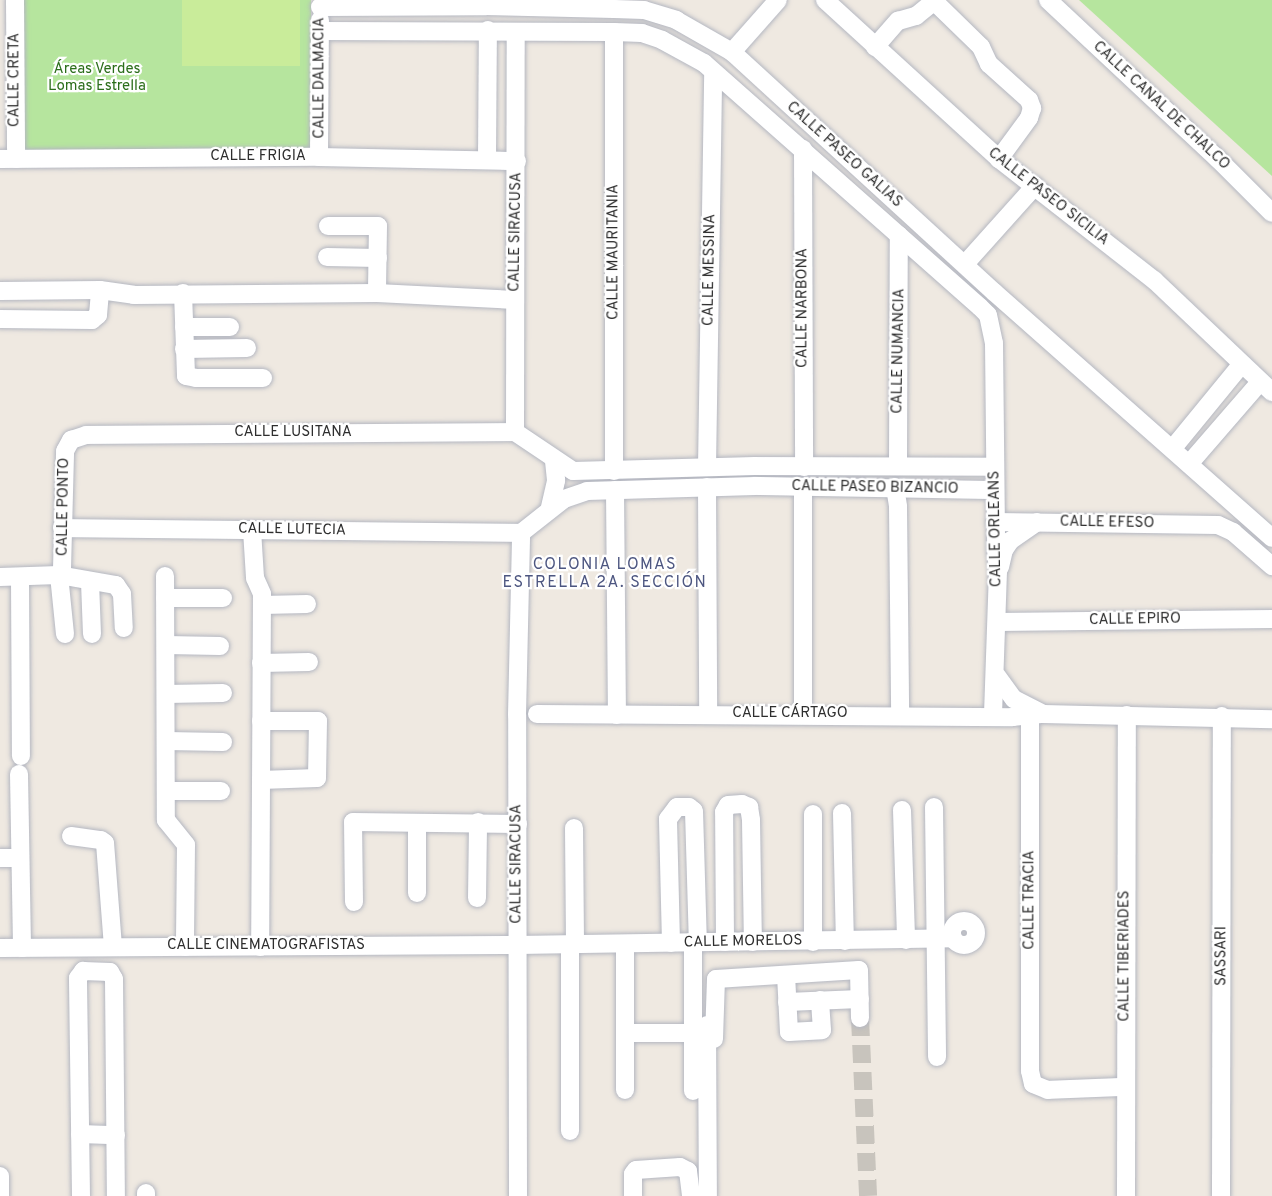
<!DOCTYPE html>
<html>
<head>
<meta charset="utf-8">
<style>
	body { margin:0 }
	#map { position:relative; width:1272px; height:1196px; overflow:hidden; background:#efe9e1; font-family:Overpass,sans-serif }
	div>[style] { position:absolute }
	.green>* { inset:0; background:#b6e59e; transform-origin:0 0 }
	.pitch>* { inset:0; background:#c9ec9a; transform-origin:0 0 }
	.minor-tunnel>* { height:18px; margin-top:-9px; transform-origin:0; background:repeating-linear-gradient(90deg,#c8c4bd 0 18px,transparent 0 27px) }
	.roads { filter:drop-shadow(0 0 2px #b4b7c1) drop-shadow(0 0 2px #b4b7c1) }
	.minor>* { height:18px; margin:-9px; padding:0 9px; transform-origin:9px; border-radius:9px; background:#fff }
	.minor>.ring { margin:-9px; padding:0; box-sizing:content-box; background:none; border:18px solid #fff; border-radius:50% }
	span { translate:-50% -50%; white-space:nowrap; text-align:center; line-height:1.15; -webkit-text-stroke:4.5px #fff; paint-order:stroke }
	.park-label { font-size:15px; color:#2c6e1b }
	.street-label { font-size:15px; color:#2e2e2e }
	.neighbourhood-label { font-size:16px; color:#4d5680; letter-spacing:1.5px }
</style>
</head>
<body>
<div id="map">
	<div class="green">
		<div style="left:19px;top:0;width:292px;height:157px"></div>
		<div style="clip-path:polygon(1079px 0,1272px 0,1272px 176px)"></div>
	</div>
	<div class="pitch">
		<div style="left:182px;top:0;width:118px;height:66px"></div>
	</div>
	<div class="minor-tunnel">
		<div style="left:860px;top:1018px;width:178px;rotate:87.4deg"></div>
	</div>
	<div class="roads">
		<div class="minor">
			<div style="left:15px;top:0;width:159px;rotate:89.6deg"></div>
			<div style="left:825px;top:0;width:236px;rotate:42.4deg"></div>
			<div style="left:999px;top:159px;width:197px;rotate:38deg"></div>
			<div style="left:1154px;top:280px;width:163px;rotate:43.5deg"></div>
			<div style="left:1048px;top:0;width:233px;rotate:43.1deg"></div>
			<div style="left:1218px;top:159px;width:76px;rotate:45deg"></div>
			<div style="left:320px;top:7px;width:166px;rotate:-0.3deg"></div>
			<div style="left:486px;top:6px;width:128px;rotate:1.3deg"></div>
			<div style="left:614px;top:9px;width:30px;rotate:2deg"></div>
			<div style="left:644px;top:10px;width:34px;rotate:17deg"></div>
			<div style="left:676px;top:20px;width:64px;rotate:29.7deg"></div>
			<div style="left:732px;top:52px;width:355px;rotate:42.5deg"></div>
			<div style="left:994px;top:292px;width:371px;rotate:41.5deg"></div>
			<div style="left:320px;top:31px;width:294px;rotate:0.2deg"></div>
			<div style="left:614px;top:32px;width:28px;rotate:2deg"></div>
			<div style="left:642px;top:33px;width:21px;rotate:19deg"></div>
			<div style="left:662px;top:40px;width:48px;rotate:28.7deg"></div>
			<div style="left:704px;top:63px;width:368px;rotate:41.5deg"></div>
			<div style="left:980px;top:307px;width:11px;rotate:45deg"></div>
			<div style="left:988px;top:315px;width:29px;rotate:78deg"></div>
			<div style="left:994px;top:343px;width:206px;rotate:89.4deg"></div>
			<div style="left:996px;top:549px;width:22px;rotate:85deg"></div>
			<div style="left:998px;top:571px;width:144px;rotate:92deg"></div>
			<div style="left:875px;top:47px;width:35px;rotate:-49deg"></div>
			<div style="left:898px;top:21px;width:19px;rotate:-16deg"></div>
			<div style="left:916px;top:16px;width:21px;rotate:-39deg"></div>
			<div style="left:932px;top:3px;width:6px;rotate:18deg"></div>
			<div style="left:938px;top:5px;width:60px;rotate:44.3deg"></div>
			<div style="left:981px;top:47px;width:19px;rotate:65deg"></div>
			<div style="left:989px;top:64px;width:54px;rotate:42deg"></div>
			<div style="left:1029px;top:100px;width:9px;rotate:69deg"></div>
			<div style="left:1032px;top:108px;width:10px;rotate:107deg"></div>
			<div style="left:1029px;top:118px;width:51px;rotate:126.2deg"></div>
			<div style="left:732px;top:52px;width:69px;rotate:-48.5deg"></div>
			<div style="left:803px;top:149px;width:318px;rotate:89.8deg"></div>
			<div style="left:319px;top:157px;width:137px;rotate:-89.6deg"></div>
			<div style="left:0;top:159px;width:319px;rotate:-0.4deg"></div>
			<div style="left:319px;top:157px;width:198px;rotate:1.2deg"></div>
			<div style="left:487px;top:160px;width:130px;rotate:-89.6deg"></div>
			<div style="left:328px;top:226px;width:50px"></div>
			<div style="left:378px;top:226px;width:67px;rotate:90.9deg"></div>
			<div style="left:327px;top:257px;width:51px;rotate:1.1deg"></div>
			<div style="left:965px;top:264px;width:105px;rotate:-48.1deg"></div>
			<div style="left:0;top:291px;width:100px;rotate:-0.6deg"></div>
			<div style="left:100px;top:290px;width:34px;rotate:8deg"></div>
			<div style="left:134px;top:295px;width:243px;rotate:-0.5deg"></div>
			<div style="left:377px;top:293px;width:138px;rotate:2.9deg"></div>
			<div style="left:183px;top:293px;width:83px;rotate:87.9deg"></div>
			<div style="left:186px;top:376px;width:10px;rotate:11deg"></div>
			<div style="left:196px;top:378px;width:67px"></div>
			<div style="left:0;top:319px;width:92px;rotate:0.6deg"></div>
			<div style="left:92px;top:320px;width:8px;rotate:-40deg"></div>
			<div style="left:98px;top:315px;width:25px;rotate:-85deg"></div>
			<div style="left:184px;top:327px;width:46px"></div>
			<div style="left:184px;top:349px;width:63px;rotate:-0.9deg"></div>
			<div style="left:515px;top:432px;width:400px;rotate:-89.9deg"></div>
			<div style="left:1173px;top:448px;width:107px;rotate:-50.7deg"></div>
			<div style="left:1189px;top:464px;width:108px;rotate:-49.1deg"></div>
			<div style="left:898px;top:466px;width:231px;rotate:-89.8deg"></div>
			<div style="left:707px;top:467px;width:393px;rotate:-89.1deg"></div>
			<div style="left:614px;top:471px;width:439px;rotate:-90deg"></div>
			<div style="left:707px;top:487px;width:227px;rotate:89.7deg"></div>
			<div style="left:895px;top:487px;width:20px;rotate:81deg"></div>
			<div style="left:898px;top:507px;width:207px;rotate:89.4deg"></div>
			<div style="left:615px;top:490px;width:225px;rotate:89.5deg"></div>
			<div style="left:550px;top:507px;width:28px;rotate:-77deg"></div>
			<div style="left:556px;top:480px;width:20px;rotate:-96deg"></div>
			<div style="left:995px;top:522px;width:223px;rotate:0.8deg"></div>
			<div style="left:1218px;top:525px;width:17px;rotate:25deg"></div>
			<div style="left:1233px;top:532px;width:52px;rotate:41.1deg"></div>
			<div style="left:62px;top:528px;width:459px;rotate:0.6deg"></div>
			<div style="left:252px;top:530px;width:48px;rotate:86.4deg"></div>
			<div style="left:255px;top:578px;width:17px;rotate:66deg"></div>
			<div style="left:262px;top:594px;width:353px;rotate:90.3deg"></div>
			<div style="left:521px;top:533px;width:55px;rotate:-38.3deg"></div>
			<div style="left:564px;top:499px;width:24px;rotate:-19deg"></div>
			<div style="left:587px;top:491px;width:168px;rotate:-1.7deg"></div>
			<div style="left:755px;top:486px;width:240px;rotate:1deg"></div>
			<div style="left:1000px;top:567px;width:17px;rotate:-77deg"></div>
			<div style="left:1004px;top:550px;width:11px;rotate:-56deg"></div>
			<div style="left:1010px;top:541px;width:33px;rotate:-35deg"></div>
			<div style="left:165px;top:576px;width:244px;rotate:89.8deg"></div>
			<div style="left:166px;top:820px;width:32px;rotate:51deg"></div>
			<div style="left:186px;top:845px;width:102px;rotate:90.6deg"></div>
			<div style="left:0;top:577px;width:59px;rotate:-1.9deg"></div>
			<div style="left:59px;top:575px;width:58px;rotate:10deg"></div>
			<div style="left:116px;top:585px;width:11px;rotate:56deg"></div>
			<div style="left:122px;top:594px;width:34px;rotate:87deg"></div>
			<div style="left:20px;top:578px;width:178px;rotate:89.7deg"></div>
			<div style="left:90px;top:582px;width:52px;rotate:87.8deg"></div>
			<div style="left:165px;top:598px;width:58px"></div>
			<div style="left:262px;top:605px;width:45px;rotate:-1.3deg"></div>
			<div style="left:997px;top:622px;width:275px;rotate:-0.6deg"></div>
			<div style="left:65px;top:634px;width:59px;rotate:-95.8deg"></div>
			<div style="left:59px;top:575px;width:7px;rotate:-63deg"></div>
			<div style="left:62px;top:569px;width:118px;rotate:-88.5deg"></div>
			<div style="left:65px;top:451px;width:13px;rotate:-61deg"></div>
			<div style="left:71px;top:440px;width:16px;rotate:-18deg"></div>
			<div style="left:86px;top:435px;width:429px;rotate:-0.4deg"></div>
			<div style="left:515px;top:432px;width:70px;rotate:33.9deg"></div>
			<div style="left:573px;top:471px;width:182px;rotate:-1.6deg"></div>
			<div style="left:755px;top:466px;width:239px;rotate:0.2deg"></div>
			<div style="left:166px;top:645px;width:54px;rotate:1.1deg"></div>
			<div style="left:261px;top:663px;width:48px;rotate:-1.2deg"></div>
			<div style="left:997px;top:676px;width:29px;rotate:54deg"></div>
			<div style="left:1014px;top:699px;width:33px;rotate:27deg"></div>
			<div style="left:166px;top:694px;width:57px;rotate:-1deg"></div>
			<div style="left:537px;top:714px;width:475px;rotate:0.4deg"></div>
			<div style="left:1012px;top:717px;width:31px;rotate:-6deg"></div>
			<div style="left:1043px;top:714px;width:229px;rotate:1.3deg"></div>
			<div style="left:803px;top:714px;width:227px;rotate:-90deg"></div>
			<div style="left:1030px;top:716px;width:355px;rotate:90deg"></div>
			<div style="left:1030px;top:1071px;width:13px;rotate:77deg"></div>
			<div style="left:1033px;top:1084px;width:16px;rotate:22deg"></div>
			<div style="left:1048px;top:1090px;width:76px;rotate:-2.3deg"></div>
			<div style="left:166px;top:741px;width:57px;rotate:1deg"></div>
			<div style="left:19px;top:774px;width:174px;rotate:89deg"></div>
			<div style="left:261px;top:780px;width:56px;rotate:-2deg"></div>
			<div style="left:317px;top:778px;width:57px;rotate:-89deg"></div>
			<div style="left:318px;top:721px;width:57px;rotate:180deg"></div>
			<div style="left:166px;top:791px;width:55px"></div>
			<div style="left:934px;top:807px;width:250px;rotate:89.3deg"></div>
			<div style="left:902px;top:810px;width:130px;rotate:88.2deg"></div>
			<div style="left:842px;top:813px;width:128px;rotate:88.7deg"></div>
			<div style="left:813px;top:814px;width:128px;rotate:90deg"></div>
			<div style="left:417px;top:823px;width:70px;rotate:90deg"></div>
			<div style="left:574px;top:828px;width:116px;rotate:89.5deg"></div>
			<div style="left:71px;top:836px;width:30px;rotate:8deg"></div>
			<div style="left:101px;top:840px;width:5px;rotate:37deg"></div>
			<div style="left:105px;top:843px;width:104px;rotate:85.6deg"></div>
			<div style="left:0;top:858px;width:20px"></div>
			<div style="left:477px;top:898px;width:76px;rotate:-89.2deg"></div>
			<div style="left:354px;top:902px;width:80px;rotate:-90.7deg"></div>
			<div style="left:353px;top:822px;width:165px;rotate:0.7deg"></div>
			<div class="ring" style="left:952px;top:921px;width:6px;height:6px"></div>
			<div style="left:725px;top:942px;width:130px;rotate:-90.4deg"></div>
			<div style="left:724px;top:812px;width:8px;rotate:-60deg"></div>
			<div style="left:728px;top:805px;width:14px;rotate:-4deg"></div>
			<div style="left:742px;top:804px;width:8px;rotate:23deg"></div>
			<div style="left:749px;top:807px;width:13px;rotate:81deg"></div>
			<div style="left:751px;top:820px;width:122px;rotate:89.1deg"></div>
			<div style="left:671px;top:943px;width:124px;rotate:-91.4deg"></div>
			<div style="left:668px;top:819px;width:15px;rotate:-53deg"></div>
			<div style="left:677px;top:807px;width:12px"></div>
			<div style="left:689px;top:807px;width:6px;rotate:39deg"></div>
			<div style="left:694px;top:811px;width:132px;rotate:88.3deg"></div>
			<div style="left:693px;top:943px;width:148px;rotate:90deg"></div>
			<div style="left:570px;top:944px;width:187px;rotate:90deg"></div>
			<div style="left:625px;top:944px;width:146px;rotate:90deg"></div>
			<div style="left:0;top:948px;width:517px;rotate:-0.33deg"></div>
			<div style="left:517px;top:945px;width:436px;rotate:-0.9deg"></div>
			<div style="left:786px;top:975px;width:57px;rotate:87deg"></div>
			<div style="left:789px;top:1032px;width:33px;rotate:-3deg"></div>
			<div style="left:822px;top:1030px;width:30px;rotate:-94deg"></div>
			<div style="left:787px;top:1002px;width:73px;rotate:-2.4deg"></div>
			<div style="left:707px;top:1025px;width:171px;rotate:89.7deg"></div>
			<div style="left:625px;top:1033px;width:68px"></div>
			<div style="left:714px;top:1039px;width:60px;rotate:-88.1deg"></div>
			<div style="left:716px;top:979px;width:143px;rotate:-3.6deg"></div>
			<div style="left:859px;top:970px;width:48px;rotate:88.8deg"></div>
			<div style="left:80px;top:1134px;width:36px;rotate:2deg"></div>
			<div style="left:0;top:1176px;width:20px;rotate:90deg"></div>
			<div style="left:146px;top:1193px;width:3px;rotate:90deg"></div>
			<div style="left:81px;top:1196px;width:218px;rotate:-90.8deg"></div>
			<div style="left:78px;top:978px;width:9px;rotate:-54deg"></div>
			<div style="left:83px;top:971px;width:27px;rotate:2deg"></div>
			<div style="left:110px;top:972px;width:8px;rotate:60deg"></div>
			<div style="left:114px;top:979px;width:217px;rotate:89.5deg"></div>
			<div style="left:518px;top:1196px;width:481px;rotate:-90.1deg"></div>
			<div style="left:517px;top:715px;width:182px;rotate:-88.7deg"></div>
			<div style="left:633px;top:1196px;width:22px;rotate:-90deg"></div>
			<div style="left:633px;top:1174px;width:5px;rotate:-53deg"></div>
			<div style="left:636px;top:1170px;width:44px;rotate:-3.9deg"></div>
			<div style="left:680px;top:1167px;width:9px;rotate:27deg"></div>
			<div style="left:688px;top:1171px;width:25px;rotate:83deg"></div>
			<div style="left:1126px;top:1196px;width:481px;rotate:-89.9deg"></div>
			<div style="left:1221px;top:1196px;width:480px;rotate:-89.9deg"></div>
		</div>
	</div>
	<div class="park-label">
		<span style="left:97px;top:78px">Áreas Verdes<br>Lomas Estrella</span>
	</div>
	<div class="street-label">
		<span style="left:320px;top:78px;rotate:-90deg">CALLE DALMACIA</span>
		<span style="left:15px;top:80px;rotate:-90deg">CALLE CRETA</span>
		<span style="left:1161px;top:106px;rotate:43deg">CALLE CANAL DE CHALCO</span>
		<span style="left:844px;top:155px;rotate:42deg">CALLE PASEO GALIAS</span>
		<span style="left:258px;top:157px">CALLE FRIGIA</span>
		<span style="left:1048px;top:197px;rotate:38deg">CALLE PASEO SICILIA</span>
		<span style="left:516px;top:232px;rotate:-89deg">CALLE SIRACUSA</span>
		<span style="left:614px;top:252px;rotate:-90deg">CALLE MAURITANIA</span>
		<span style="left:710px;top:270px;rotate:-89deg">CALLE MESSINA</span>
		<span style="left:803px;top:308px;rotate:-90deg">CALLE NARBONA</span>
		<span style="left:899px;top:351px;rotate:-89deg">CALLE NUMANCIA</span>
		<span style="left:293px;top:433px">CALLE LUSITANA</span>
		<span style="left:875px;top:488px;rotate:1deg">CALLE PASEO BIZANCIO</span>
		<span style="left:64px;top:507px;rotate:-89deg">CALLE PONTO</span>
		<span style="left:1107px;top:523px;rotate:1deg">CALLE EFESO</span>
		<span style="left:996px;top:529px;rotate:-91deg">CALLE ORLEANS</span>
		<span style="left:292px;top:530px;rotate:1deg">CALLE LUTECIA</span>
		<span style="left:1135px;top:620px;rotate:-1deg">CALLE EPIRO</span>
		<span style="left:790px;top:714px">CALLE CÁRTAGO</span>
		<span style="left:517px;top:864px;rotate:-90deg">CALLE SIRACUSA</span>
		<span style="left:1030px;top:900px;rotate:-90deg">CALLE TRACIA</span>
		<span style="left:743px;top:942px;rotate:-1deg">CALLE MORELOS</span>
		<span style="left:266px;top:946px">CALLE CINEMATOGRAFISTAS</span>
		<span style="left:1125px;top:956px;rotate:-90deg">CALLE TIBERIADES</span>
		<span style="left:1222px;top:956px;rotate:-90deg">SASSARI</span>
	</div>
	<div class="neighbourhood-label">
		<span style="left:605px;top:574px">COLONIA LOMAS<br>ESTRELLA 2A. SECCIÓN</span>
	</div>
</div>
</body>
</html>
